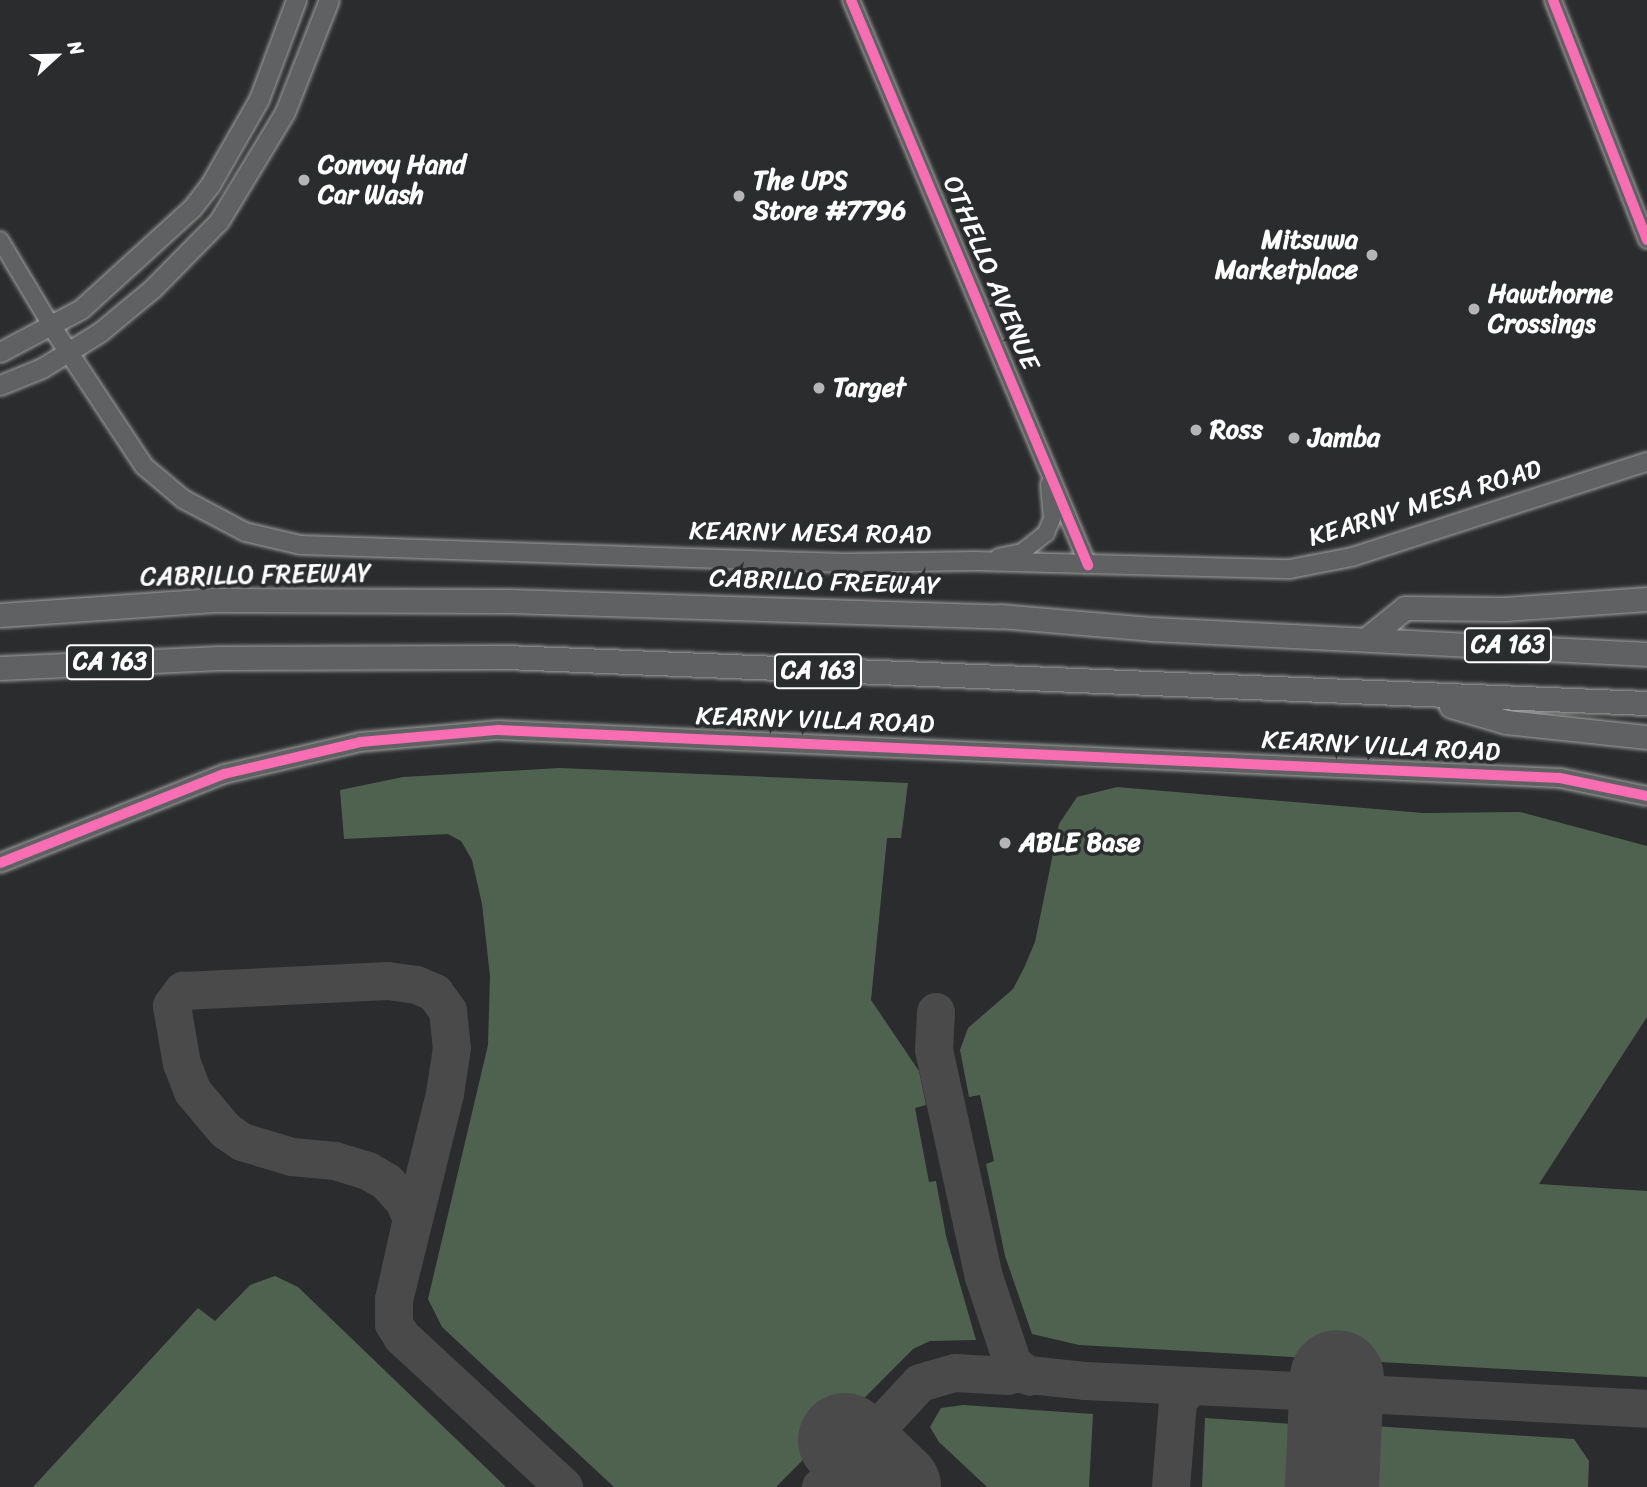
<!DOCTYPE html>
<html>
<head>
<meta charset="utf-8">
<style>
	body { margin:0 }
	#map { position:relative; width:1647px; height:1487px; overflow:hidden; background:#2b2c2d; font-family:Sriracha,sans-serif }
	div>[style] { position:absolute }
	.green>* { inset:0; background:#4f6250 }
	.taxiway>* { height:38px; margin:-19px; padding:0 19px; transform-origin:19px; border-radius:19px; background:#4a4a4b }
	.runway>* { height:94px; margin:-47px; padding:0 47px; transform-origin:47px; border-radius:47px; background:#4a4a4b }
	.roads { filter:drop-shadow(0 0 2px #a0a0a0) drop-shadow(0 0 2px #a0a0a0) }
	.tertiary>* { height:16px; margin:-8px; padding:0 8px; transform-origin:8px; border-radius:8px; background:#606162 }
	.secondary>* { height:18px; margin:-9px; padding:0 9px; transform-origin:9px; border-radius:9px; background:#606162 }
	.primary>* { height:19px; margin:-9.5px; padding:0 9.5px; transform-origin:9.5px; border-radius:9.5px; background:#606162 }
	.motorway>* { height:23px; margin:-11.5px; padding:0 11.5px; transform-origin:11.5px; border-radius:11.5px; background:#606162 }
	.cycleway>* { height:10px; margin:-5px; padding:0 5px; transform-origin:5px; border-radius:5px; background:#f96db3 }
	.dots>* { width:19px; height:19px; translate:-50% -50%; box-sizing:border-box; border:4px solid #2a2d2e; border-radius:50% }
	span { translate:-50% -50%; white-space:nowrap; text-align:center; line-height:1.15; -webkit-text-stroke:7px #2a2d2e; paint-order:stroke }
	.shield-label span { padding:2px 5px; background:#2a2d2e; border:2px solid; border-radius:5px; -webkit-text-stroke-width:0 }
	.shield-label { font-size:24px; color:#fff; font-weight:700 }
	.poi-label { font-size:26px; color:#fff; font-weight:700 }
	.left { translate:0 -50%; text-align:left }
	.right { translate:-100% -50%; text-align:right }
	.street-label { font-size:26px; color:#fff }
	.north { position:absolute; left:21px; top:21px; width:70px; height:70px; -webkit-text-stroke:5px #2a2d2e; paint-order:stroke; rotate:68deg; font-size:19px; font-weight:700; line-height:28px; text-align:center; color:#fff }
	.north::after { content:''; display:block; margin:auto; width:24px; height:32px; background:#fff; clip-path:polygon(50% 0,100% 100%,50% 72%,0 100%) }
</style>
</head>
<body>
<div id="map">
	<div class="green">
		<div style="clip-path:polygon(560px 768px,908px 783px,901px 838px,887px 838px,871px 1000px,919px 1071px,926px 1105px,915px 1108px,929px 1182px,936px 1181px,946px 1236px,976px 1340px,930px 1341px,913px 1349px,776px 1487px,614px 1487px,442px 1327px,428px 1299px,488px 1045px,490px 976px,482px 904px,472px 860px,461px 841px,448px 834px,344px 839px,340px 790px,403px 777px)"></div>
		<div style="clip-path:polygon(1117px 787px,1423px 813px,1520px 812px,1647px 846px,1647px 1017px,1539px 1184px,1647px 1191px,1647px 1377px,1079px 1345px,1032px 1334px,1005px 1256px,986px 1164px,994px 1161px,980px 1095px,969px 1097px,960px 1050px,968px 1028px,1013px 989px,1024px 968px,1035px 942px,1059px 824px,1077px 797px)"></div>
		<div style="clip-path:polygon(275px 1276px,298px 1287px,506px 1487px,33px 1487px,198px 1308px,215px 1321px,250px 1285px)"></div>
		<div style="clip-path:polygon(963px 1405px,1093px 1414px,1089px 1487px,987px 1487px,939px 1442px,930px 1427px,941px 1408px)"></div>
		<div style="clip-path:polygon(1205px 1418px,1293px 1424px,1297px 1434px,1295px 1487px,1202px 1487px)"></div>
		<div style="clip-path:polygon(1373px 1426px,1574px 1439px,1589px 1461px,1588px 1487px,1367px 1487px)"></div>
	</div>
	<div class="taxiway">
		<div style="left:388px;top:981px;width:29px;rotate:8deg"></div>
		<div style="left:417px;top:985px;width:20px;rotate:24deg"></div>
		<div style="left:435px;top:993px;width:22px;rotate:54deg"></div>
		<div style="left:448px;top:1011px;width:37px;rotate:84deg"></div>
		<div style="left:452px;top:1048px;width:47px;rotate:98.7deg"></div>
		<div style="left:445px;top:1094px;width:212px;rotate:103.9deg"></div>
		<div style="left:394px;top:1300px;width:83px;rotate:-77.5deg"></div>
		<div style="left:412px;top:1219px;width:20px;rotate:-114deg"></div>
		<div style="left:404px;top:1201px;width:25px;rotate:-132deg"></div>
		<div style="left:387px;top:1182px;width:22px;rotate:-150deg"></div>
		<div style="left:368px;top:1171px;width:34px;rotate:-163deg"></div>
		<div style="left:335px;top:1161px;width:43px;rotate:-174.7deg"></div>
		<div style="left:292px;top:1157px;width:52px;rotate:-163.3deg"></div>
		<div style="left:242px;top:1142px;width:19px;rotate:-145deg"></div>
		<div style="left:226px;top:1131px;width:51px;rotate:-130.2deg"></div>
		<div style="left:193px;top:1092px;width:30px;rotate:-111deg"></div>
		<div style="left:182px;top:1064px;width:59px;rotate:-99.8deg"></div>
		<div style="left:172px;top:1006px;width:19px;rotate:-54deg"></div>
		<div style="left:183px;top:991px;width:205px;rotate:-2.8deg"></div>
		<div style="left:936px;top:1012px;width:38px;rotate:93deg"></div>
		<div style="left:934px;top:1050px;width:232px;rotate:77.6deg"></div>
		<div style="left:984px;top:1277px;width:92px;rotate:71.6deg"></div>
		<div style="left:1013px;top:1364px;width:21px;rotate:37deg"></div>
		<div style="left:394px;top:1300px;width:24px;rotate:90deg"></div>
		<div style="left:394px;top:1324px;width:15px;rotate:58deg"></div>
		<div style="left:402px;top:1337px;width:221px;rotate:42.8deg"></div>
		<div style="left:1010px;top:1373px;width:75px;rotate:6.1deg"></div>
		<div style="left:1085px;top:1381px;width:234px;rotate:2.7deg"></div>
		<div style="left:1319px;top:1392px;width:16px;rotate:47deg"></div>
		<div style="left:1330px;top:1404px;width:18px;rotate:74deg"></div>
		<div style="left:1335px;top:1421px;width:26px;rotate:-59deg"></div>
		<div style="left:1348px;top:1399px;width:16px;rotate:-18deg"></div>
		<div style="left:1363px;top:1394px;width:284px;rotate:3deg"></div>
		<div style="left:821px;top:1487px;width:33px;rotate:-38deg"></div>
		<div style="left:847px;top:1467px;width:20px;rotate:3deg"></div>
		<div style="left:867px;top:1468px;width:21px;rotate:31deg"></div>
		<div style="left:885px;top:1479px;width:22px;rotate:-126deg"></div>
		<div style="left:872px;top:1461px;width:25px;rotate:-92deg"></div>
		<div style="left:871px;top:1436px;width:72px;rotate:-47.2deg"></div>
		<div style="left:920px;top:1383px;width:37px;rotate:-16deg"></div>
		<div style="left:956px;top:1373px;width:52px;rotate:3.3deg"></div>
		<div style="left:1171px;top:1487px;width:86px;rotate:-85.3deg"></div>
		<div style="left:1178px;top:1401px;width:20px;rotate:-49deg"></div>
	</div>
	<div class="runway">
		<div style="left:845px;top:1440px;width:68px;rotate:43.8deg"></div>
		<div style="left:1332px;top:1487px;width:110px;rotate:-87.4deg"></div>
	</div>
	<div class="roads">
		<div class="tertiary">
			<div style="left:851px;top:0;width:613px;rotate:67.24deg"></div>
			<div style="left:1553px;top:0;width:258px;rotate:68.6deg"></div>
			<div style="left:0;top:240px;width:101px;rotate:59.1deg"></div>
			<div style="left:998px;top:557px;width:25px;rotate:-12deg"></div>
			<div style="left:1022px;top:552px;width:31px;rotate:-38deg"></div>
			<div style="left:1046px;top:533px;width:15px;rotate:-67deg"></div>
			<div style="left:1052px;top:519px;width:35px;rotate:-95deg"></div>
		</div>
		<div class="secondary">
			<div style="left:52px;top:327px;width:167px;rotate:56.5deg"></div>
			<div style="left:144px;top:466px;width:51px;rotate:40.2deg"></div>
			<div style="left:183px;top:499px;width:70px;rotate:28deg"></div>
			<div style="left:245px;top:532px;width:57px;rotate:13.1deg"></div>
			<div style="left:301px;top:545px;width:543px;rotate:1.9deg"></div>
			<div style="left:844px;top:563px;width:131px;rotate:-0.9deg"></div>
			<div style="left:975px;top:561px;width:315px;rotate:1.5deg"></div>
			<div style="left:1290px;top:569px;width:63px;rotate:-11deg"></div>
			<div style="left:1352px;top:557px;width:310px;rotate:-17.9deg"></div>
			<div style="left:0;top:863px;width:241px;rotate:-21.7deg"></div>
			<div style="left:224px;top:774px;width:140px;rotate:-13.2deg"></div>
			<div style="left:360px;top:742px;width:139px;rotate:-5deg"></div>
			<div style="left:498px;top:730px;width:1063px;rotate:2.59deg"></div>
			<div style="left:1560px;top:778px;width:89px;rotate:11.7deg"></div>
		</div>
		<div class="primary">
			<div style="left:0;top:352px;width:92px;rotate:-28deg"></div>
			<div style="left:81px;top:309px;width:150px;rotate:-42.3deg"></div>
			<div style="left:192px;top:208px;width:29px;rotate:-52deg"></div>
			<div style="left:210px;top:185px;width:99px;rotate:-60.3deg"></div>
			<div style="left:259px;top:99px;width:106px;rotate:-69.5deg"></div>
			<div style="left:0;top:385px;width:45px;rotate:-22deg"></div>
			<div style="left:42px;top:368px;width:68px;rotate:-31.8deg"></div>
			<div style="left:100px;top:332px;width:67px;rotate:-39.6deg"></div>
			<div style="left:152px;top:289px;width:95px;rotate:-45.4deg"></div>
			<div style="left:219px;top:221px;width:127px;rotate:-58.8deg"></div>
			<div style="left:285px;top:112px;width:120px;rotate:-68.6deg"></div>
		</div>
		<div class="motorway">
			<div style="left:0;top:615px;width:215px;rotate:-4deg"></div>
			<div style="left:214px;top:600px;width:296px;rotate:0.2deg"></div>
			<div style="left:510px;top:601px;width:490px;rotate:1.8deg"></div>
			<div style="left:1000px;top:616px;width:154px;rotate:4.9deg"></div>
			<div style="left:1153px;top:629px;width:495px;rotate:2.9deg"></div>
			<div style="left:1369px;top:637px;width:46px;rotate:-38.9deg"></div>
			<div style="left:1405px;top:608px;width:100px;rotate:0.6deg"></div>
			<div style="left:1505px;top:609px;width:142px;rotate:-4deg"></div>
			<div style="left:0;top:668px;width:219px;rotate:-2.6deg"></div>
			<div style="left:219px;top:658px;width:287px;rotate:-0.2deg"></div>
			<div style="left:506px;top:657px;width:1142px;rotate:2.31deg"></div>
			<div style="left:1451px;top:706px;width:57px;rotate:16.2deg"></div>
			<div style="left:1506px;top:722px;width:142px;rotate:6.1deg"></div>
		</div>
	</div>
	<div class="cycleway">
		<div style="left:851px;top:0;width:613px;rotate:67.24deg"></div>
		<div style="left:1553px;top:0;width:258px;rotate:68.6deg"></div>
		<div style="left:0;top:863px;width:241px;rotate:-21.7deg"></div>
		<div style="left:224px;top:774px;width:140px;rotate:-13.2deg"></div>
		<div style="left:360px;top:742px;width:139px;rotate:-5deg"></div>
		<div style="left:498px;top:730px;width:1063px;rotate:2.59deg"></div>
		<div style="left:1560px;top:778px;width:89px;rotate:11.7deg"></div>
	</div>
	<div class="dots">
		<div style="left:304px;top:180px;background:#b5b5b6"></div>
		<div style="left:739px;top:196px;background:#b5b5b6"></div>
		<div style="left:1372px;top:255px;background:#b5b5b6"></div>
		<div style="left:1474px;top:309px;background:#b5b5b6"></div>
		<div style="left:819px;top:388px;background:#b5b5b6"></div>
		<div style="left:1196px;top:430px;background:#b5b5b6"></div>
		<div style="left:1294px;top:438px;background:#b5b5b6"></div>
		<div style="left:1005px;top:843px;background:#b5b5b6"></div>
	</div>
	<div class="shield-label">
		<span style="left:1508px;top:645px">CA 163</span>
		<span style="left:110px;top:662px">CA 163</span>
		<span style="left:818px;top:671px">CA 163</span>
	</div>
	<div class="poi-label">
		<span class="left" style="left:318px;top:180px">Convoy Hand<br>Car Wash</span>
		<span class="left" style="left:753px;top:196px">The UPS<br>Store #7796</span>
		<span class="right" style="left:1358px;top:255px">Mitsuwa<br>Marketplace</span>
		<span class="left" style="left:1488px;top:309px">Hawthorne<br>Crossings</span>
		<span class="left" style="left:833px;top:388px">Target</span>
		<span class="left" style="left:1210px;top:430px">Ross</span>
		<span class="left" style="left:1308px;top:438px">Jamba</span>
		<span class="left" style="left:1019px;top:843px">ABLE Base</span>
	</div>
	<div class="street-label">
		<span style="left:991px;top:273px;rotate:67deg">OTHELLO AVENUE</span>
		<span style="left:1425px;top:503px;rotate:-17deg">KEARNY MESA ROAD</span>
		<span style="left:810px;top:533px;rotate:1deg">KEARNY MESA ROAD</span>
		<span style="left:256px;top:575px;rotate:-1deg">CABRILLO FREEWAY</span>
		<span style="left:825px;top:582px;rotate:2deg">CABRILLO FREEWAY</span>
		<span style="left:815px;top:720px;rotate:2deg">KEARNY VILLA ROAD</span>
		<span style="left:1381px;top:746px;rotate:3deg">KEARNY VILLA ROAD</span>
	</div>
	<div class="north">N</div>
</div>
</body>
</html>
